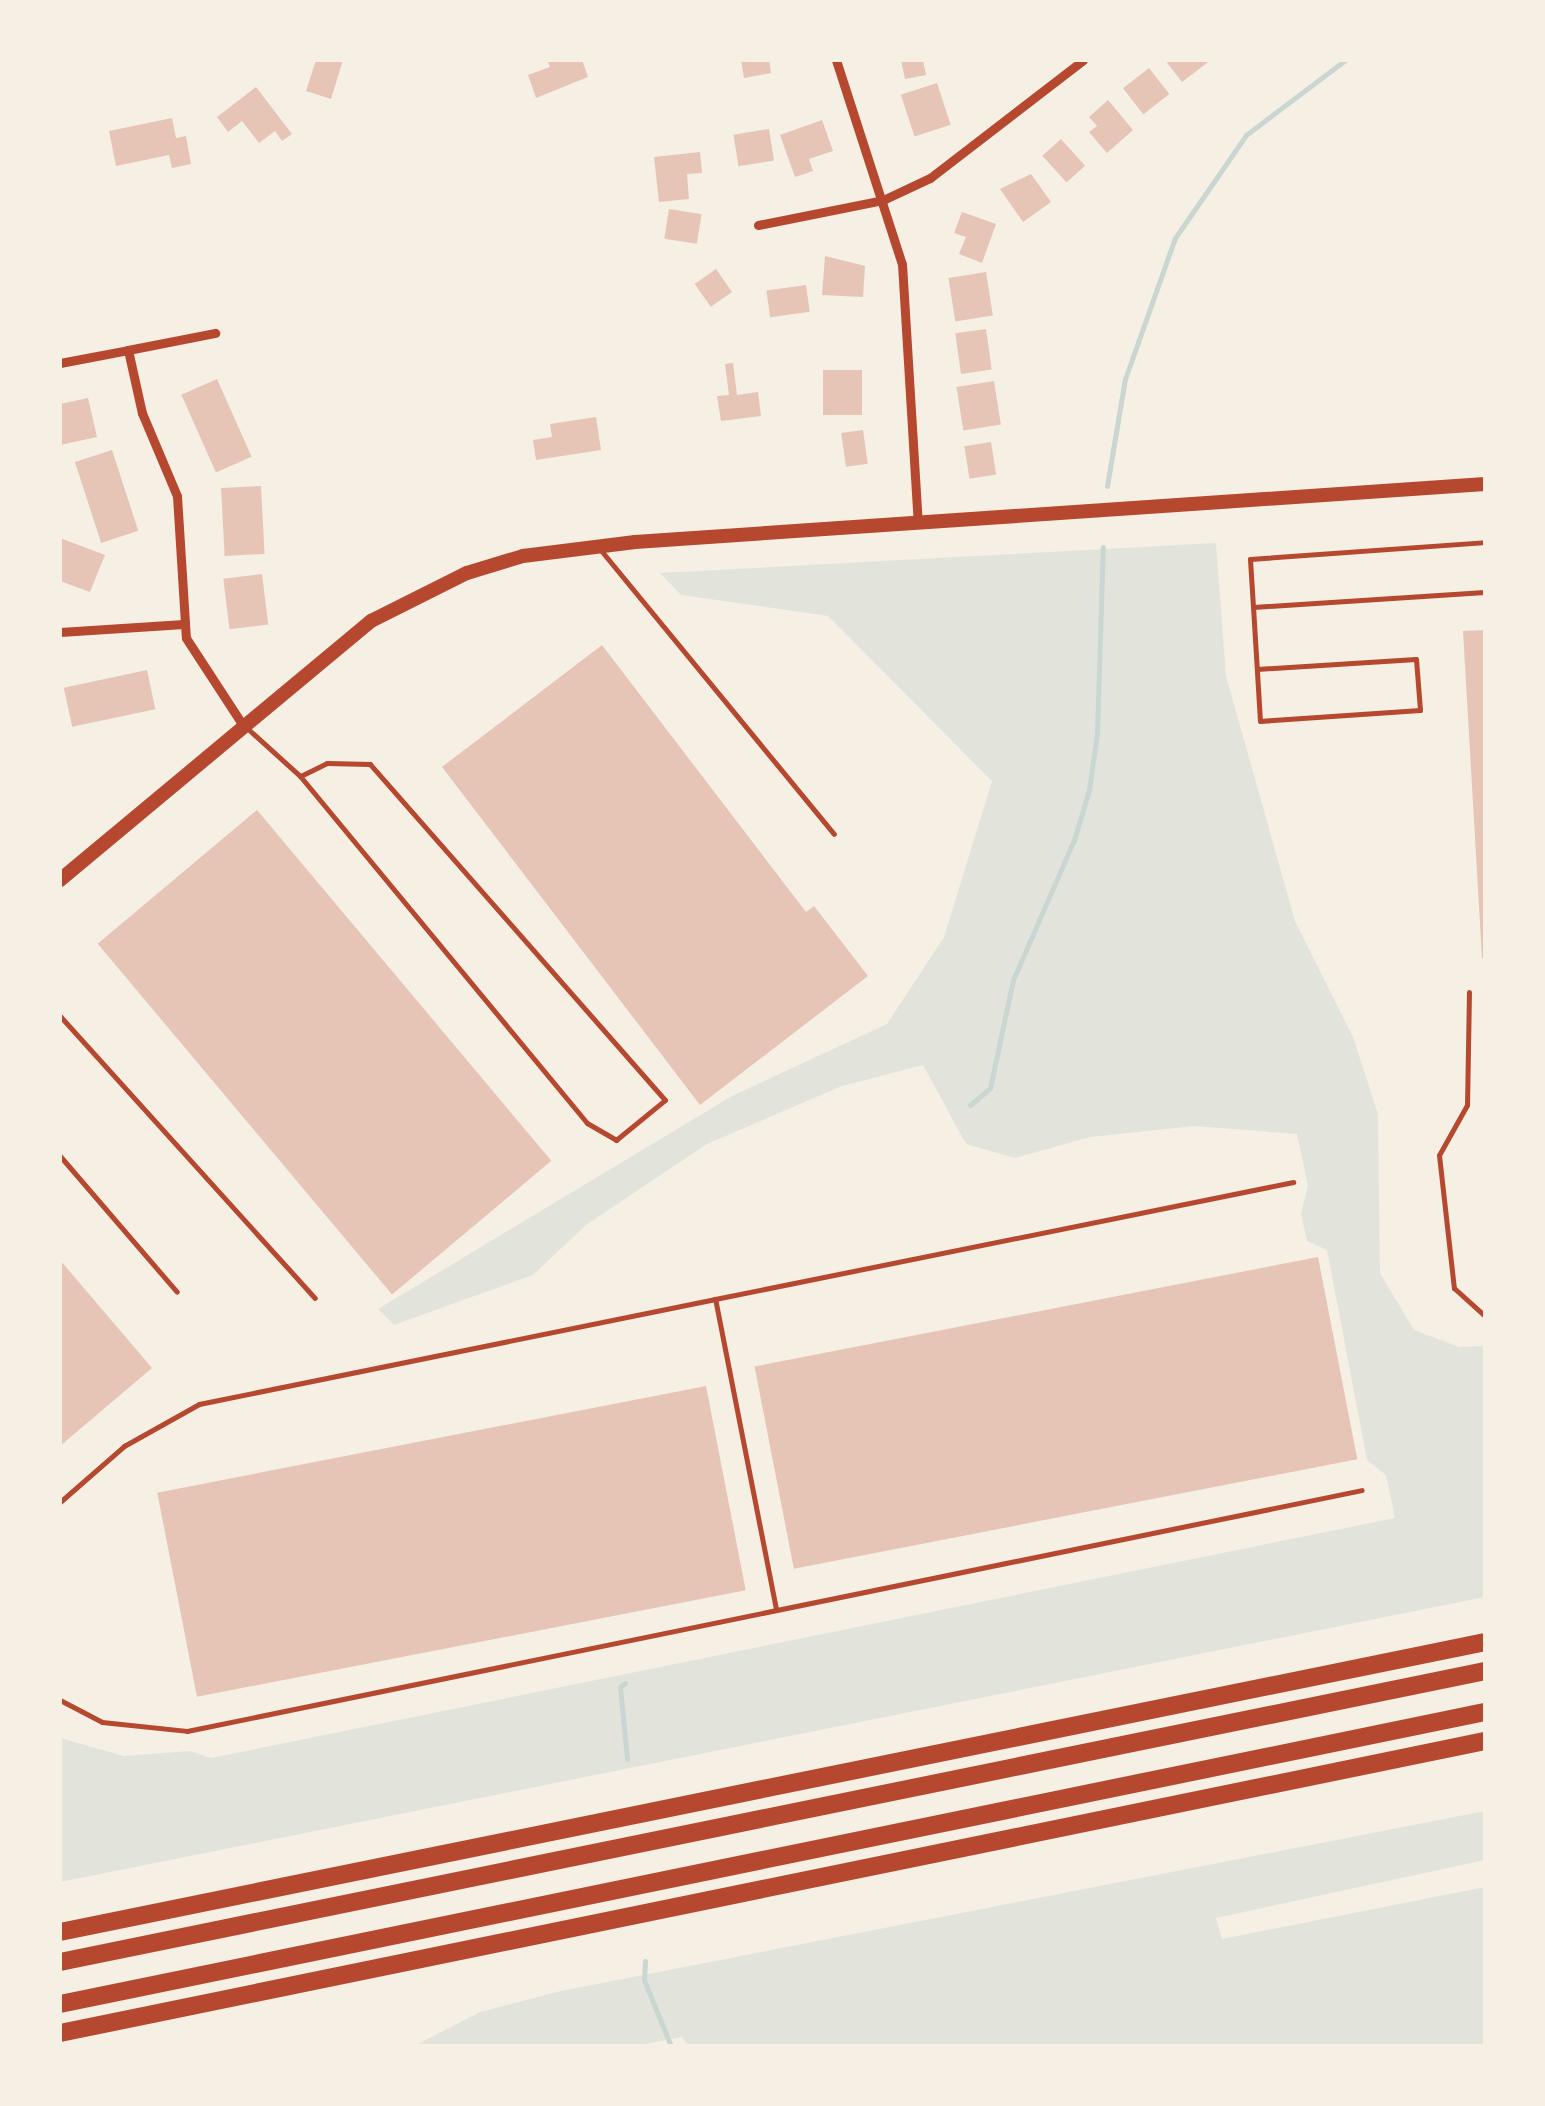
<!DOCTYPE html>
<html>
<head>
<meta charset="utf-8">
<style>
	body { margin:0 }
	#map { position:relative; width:1545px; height:2106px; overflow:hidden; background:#f6efe4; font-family:Overpass,sans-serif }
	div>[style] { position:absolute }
	.green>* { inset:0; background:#e2e4dc }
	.stream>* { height:5px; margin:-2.5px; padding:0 2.5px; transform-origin:2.5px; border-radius:2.5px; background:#c9d6d2 }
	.building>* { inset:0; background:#e6c5b7; transform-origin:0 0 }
	.service>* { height:5px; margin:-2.5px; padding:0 2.5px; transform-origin:2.5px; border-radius:2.5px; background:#b5482f }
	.minor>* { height:9px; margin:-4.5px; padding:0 4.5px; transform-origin:4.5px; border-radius:4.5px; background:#b5482f }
	.secondary>* { height:14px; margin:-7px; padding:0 7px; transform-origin:7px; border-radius:7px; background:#b5482f }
	.motorway>* { height:18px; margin:-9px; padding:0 9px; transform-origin:9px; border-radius:9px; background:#b5482f }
	span { translate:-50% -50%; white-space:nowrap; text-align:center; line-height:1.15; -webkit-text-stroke:8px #f6efe4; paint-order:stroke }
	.frame { position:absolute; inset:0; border:62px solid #f6efe4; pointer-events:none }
</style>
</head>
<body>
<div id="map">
	<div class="green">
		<div style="clip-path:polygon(1216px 543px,1226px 676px,1295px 921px,1353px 1037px,1378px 1114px,1380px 1273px,1414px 1330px,1459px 1347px,1485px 1346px,1485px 1597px,60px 1882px,60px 1738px,124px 1756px,190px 1751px,211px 1758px,1395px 1518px,1386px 1475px,1367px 1460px,1327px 1250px,1307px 1241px,1301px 1214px,1308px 1186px,1297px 1134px,1194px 1126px,1090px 1137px,1015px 1158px,966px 1144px,923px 1065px,842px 1086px,707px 1144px,586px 1225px,533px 1275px,394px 1325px,378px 1309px,732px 1096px,887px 1024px,944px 937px,992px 781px,828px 616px,681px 595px,660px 573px)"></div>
		<div style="clip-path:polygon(1485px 1811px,1485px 1860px,1216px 1918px,1222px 1939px,1485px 1887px,1485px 2046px,689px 2046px,682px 2037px,634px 2046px,414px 2046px,480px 2012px,561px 1991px)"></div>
	</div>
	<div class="stream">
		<div style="left:1107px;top:486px;width:109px;rotate:-80.5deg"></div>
		<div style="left:1125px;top:379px;width:150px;rotate:-70.5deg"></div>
		<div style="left:1175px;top:238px;width:125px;rotate:-55.4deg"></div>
		<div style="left:1246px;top:135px;width:124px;rotate:-37.1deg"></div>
		<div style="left:970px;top:1105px;width:26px;rotate:-40deg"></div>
		<div style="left:990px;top:1088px;width:110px;rotate:-78deg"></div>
		<div style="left:1013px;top:980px;width:153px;rotate:-66.5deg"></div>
		<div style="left:1074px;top:840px;width:52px;rotate:-73.3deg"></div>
		<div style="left:1089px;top:790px;width:58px;rotate:-82deg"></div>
		<div style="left:1097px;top:733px;width:186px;rotate:-88.2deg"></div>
		<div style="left:625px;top:1683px;width:6px;rotate:141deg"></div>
		<div style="left:620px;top:1687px;width:72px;rotate:84.4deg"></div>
		<div style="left:645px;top:1961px;width:19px;rotate:93deg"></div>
		<div style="left:644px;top:1980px;width:71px;rotate:67.8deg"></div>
	</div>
	<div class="building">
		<div style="clip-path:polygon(316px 60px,343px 60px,331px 99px,306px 91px)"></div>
		<div style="clip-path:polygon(547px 60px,582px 60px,588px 77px,536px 98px,528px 75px,550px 67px)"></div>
		<div style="clip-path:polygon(741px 60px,769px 60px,771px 73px,744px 78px)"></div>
		<div style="clip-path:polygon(901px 60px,923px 60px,926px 75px,905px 79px)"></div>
		<div style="clip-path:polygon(1165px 60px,1211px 60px,1182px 82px)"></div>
		<div style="left:1149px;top:68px;width:33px;height:33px;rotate:52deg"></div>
		<div style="left:937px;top:83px;width:44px;height:38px;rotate:72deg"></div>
		<div style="clip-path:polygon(256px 87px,292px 134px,282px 141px,275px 131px,259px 143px,242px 121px,228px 132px,217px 117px)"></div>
		<div style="clip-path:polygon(1108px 100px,1133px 130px,1107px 153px,1089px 132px,1097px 126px,1089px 117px)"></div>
		<div style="clip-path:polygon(172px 118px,176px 138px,186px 136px,191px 164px,172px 168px,169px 155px,116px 166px,109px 131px)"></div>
		<div style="clip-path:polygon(822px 120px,833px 151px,809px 159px,813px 171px,795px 177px,780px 135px)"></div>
		<div style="left:769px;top:129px;width:32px;height:36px;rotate:81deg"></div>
		<div style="left:1061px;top:139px;width:36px;height:25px;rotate:48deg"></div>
		<div style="clip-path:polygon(700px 152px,702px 173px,687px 174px,689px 199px,659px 202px,654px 157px)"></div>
		<div style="clip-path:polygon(1031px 174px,1051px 202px,1023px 222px,1000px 189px)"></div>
		<div style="left:669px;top:209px;width:33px;height:30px;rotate:9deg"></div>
		<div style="clip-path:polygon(962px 212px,996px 224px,982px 263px,959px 254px,966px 237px,954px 233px)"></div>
		<div style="clip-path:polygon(825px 256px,865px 266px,863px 297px,822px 295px)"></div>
		<div style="left:716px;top:269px;width:28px;height:26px;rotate:55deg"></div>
		<div style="left:986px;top:272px;width:44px;height:38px;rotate:81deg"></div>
		<div style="left:806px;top:285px;width:27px;height:40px;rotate:82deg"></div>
		<div style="left:986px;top:329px;width:41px;height:31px;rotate:82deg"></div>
		<div style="clip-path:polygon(733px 363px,737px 395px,758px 392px,761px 416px,721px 421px,717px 396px,729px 395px,725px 364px)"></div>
		<div style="left:823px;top:370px;width:39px;height:45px"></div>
		<div style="left:217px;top:379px;width:85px;height:39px;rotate:66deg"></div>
		<div style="left:994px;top:381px;width:44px;height:38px;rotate:81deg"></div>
		<div style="clip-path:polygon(88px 398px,97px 437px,60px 445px,60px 404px)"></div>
		<div style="clip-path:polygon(596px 417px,601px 450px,536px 460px,533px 440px,552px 437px,550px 424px)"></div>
		<div style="left:863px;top:430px;width:34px;height:22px;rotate:82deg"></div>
		<div style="left:991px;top:442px;width:33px;height:27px;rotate:81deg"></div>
		<div style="left:112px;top:450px;width:85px;height:39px;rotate:72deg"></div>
		<div style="left:261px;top:486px;width:68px;height:40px;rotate:87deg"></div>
		<div style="clip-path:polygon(60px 538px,105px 555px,90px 592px,60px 581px)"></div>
		<div style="left:262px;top:574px;width:51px;height:39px;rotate:83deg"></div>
		<div style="clip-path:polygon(1485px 630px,1485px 958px,1482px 958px,1463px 631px)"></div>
		<div style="clip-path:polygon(602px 645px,806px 912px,814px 906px,868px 976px,700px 1105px,442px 767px)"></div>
		<div style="left:147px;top:670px;width:40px;height:85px;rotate:78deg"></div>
		<div style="left:257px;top:810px;width:458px;height:208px;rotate:50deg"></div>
		<div style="left:1318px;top:1257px;width:206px;height:574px;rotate:79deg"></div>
		<div style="clip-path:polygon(60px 1260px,152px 1368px,60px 1446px)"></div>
		<div style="left:706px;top:1386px;width:208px;height:559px;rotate:79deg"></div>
	</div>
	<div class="service">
		<div style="left:599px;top:548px;width:370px;rotate:50.6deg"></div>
		<div style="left:1253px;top:607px;width:232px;rotate:-3.7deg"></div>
		<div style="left:1257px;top:669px;width:159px;rotate:-3.6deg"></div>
		<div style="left:1416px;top:659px;width:51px;rotate:85.5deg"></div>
		<div style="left:1420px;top:710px;width:160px;rotate:176.1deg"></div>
		<div style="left:1260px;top:721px;width:114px;rotate:-93.5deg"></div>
		<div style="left:1253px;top:607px;width:48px;rotate:-93.6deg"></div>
		<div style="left:1250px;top:559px;width:236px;rotate:-4.1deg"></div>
		<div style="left:248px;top:729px;width:70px;rotate:42.1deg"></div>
		<div style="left:300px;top:776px;width:450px;rotate:50.4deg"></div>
		<div style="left:587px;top:1123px;width:34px;rotate:30deg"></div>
		<div style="left:616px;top:1140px;width:63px;rotate:-39.2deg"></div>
		<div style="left:665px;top:1100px;width:447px;rotate:-131.3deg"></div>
		<div style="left:370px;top:764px;width:43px;rotate:-178.7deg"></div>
		<div style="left:327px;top:763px;width:30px;rotate:154deg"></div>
		<div style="left:1469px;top:992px;width:113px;rotate:91deg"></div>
		<div style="left:1467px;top:1105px;width:57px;rotate:119.2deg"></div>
		<div style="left:1439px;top:1155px;width:134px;rotate:83.6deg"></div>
		<div style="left:1454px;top:1288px;width:42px;rotate:42.1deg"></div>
		<div style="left:60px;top:1016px;width:380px;rotate:47.9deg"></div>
		<div style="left:60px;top:1156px;width:179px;rotate:49.3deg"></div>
		<div style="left:60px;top:1502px;width:85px;rotate:-41.2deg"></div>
		<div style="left:124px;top:1446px;width:86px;rotate:-29.2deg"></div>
		<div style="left:199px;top:1404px;width:527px;rotate:-11.5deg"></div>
		<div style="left:776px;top:1609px;width:316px;rotate:-101.1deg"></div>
		<div style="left:715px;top:1299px;width:590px;rotate:-11.44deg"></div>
		<div style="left:60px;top:1700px;width:47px;rotate:27.6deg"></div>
		<div style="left:102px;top:1722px;width:85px;rotate:6deg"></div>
		<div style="left:187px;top:1731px;width:1199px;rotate:-11.59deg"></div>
	</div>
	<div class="minor">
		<div style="left:836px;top:60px;width:214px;rotate:72.1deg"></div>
		<div style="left:902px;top:264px;width:260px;rotate:86.5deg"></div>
		<div style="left:758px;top:225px;width:127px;rotate:-11.3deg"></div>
		<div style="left:883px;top:200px;width:52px;rotate:-25.1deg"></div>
		<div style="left:930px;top:178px;width:193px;rotate:-37.6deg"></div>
		<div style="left:128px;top:350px;width:89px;rotate:-11.1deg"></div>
		<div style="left:60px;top:363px;width:69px;rotate:-10.8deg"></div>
		<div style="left:128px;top:350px;width:65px;rotate:77.5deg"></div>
		<div style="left:142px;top:413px;width:90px;rotate:67.1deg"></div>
		<div style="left:177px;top:496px;width:142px;rotate:86.4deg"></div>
		<div style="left:186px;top:638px;width:103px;rotate:56.9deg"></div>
		<div style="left:60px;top:632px;width:124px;rotate:-3.7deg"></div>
	</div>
	<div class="secondary">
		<div style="left:60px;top:880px;width:405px;rotate:-39.8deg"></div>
		<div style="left:371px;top:621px;width:107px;rotate:-26.6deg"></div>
		<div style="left:467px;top:573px;width:59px;rotate:-16.9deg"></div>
		<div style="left:523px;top:556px;width:113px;rotate:-7.1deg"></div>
		<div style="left:635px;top:542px;width:852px;rotate:-3.9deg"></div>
	</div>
	<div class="motorway">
		<div style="left:60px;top:1932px;width:1454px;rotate:-11.5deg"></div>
		<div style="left:60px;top:1962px;width:1454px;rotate:-11.54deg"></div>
		<div style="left:60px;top:2004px;width:1455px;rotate:-11.58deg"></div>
		<div style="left:60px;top:2033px;width:1455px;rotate:-11.58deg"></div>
	</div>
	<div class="frame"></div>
</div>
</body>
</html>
